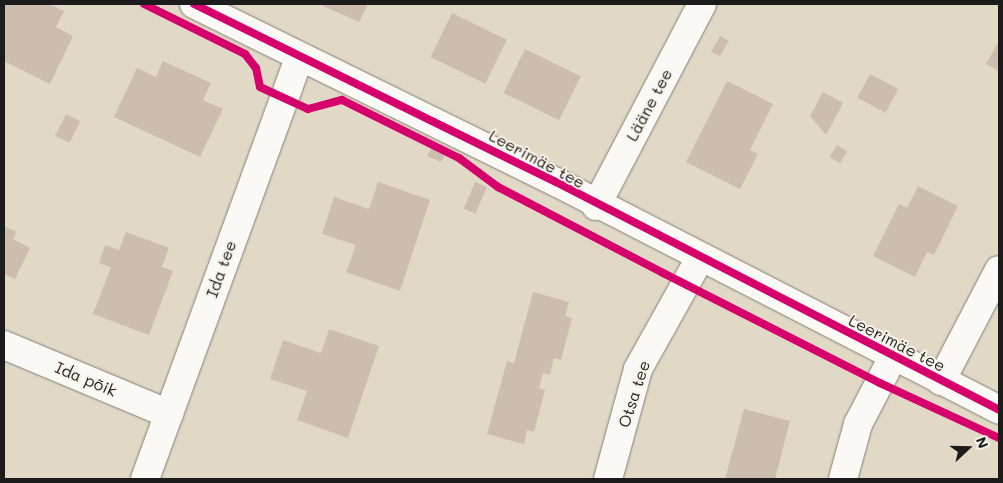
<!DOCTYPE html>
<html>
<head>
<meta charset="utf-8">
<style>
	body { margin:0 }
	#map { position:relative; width:1003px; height:483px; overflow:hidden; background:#e1d9c6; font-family:Mali,sans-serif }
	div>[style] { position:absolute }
	.building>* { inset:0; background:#cdbdaf; transform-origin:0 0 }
	.roads { filter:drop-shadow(0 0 1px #858077) drop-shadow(0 0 1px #858077) }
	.street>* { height:28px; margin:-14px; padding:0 14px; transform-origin:14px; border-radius:14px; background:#faf9f6 }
	.cycleway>* { height:8px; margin:-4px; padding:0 4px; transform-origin:4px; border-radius:4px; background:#d6006c }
	span { translate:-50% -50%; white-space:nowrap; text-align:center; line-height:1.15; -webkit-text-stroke:4px #f7f3e8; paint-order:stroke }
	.street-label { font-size:16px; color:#1c1c1c }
	.frame { position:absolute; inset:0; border:5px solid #1c1c1c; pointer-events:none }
	.north { position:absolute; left:943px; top:423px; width:50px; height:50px; -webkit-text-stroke:4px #f7f3e8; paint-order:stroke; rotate:69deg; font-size:14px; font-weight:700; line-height:20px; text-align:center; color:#1c1c1c }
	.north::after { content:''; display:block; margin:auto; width:18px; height:22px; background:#1c1c1c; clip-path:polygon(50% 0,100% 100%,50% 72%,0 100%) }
</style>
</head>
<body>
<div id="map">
	<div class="building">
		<div style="clip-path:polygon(4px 4px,49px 4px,64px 11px,56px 27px,73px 36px,50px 84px,4px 61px)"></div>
		<div style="clip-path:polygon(319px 4px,368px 4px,359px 22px)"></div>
		<div style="left:452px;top:13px;width:61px;height:49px;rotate:26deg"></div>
		<div style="left:720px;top:36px;width:10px;height:18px;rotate:29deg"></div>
		<div style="clip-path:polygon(999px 41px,999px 71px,986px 64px)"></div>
		<div style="left:525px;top:49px;width:62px;height:49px;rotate:26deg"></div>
		<div style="clip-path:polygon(163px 61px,211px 83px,203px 100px,223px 109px,200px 157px,114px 117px,137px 68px,156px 77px)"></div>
		<div style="left:870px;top:74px;width:32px;height:27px;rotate:28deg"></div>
		<div style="clip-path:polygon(727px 81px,773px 104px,750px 150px,758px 154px,740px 189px,686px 162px)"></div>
		<div style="clip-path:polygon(823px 92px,843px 103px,826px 135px,810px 116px)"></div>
		<div style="left:66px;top:114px;width:16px;height:24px;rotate:27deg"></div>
		<div style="left:837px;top:145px;width:12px;height:14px;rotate:31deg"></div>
		<div style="clip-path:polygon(432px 147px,446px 154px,441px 162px,427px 156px)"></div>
		<div style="clip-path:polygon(378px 182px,430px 200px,400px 291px,346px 272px,356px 245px,322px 234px,334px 197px,369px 209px)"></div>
		<div style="left:475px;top:182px;width:13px;height:29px;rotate:23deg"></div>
		<div style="clip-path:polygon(918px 186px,958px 206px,934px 255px,927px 252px,915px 277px,873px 256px,899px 204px,907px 208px)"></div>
		<div style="clip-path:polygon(4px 226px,16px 232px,13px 239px,30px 248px,15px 279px,4px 274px)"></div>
		<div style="clip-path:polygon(126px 232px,169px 248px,162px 267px,173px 271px,149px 335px,93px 314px,111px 267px,99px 263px,105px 245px,119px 250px)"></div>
		<div style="clip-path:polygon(533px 292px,569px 302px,565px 316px,572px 318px,561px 360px,554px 358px,550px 375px,543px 373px,539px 388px,545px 390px,534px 432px,527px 430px,524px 444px,487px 434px,507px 361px,514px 363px)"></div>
		<div style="clip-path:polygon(329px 329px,379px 346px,348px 438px,297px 420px,307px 391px,270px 379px,283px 340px,321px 353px)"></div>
		<div style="clip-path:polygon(744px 409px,790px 421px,775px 479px,725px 479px)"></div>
	</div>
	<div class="roads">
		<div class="street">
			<div style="left:194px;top:4px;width:403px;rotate:26.2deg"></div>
			<div style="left:556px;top:182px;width:498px;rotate:27.2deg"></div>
			<div style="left:596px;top:206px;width:228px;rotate:-62.3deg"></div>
			<div style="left:4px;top:345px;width:179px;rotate:22.7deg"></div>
			<div style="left:941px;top:381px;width:125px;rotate:-62.4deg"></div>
			<div style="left:145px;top:479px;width:447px;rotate:-69.9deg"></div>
			<div style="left:608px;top:479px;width:114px;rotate:-74.7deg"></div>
			<div style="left:638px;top:369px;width:125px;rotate:-60.8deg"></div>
			<div style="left:843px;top:479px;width:57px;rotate:-74.7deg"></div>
			<div style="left:858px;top:424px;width:76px;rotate:-62.4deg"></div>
		</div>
	</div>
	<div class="cycleway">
		<div style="left:144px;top:4px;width:113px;rotate:26.3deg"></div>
		<div style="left:245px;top:54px;width:18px;rotate:52deg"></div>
		<div style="left:256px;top:68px;width:19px;rotate:78deg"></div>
		<div style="left:260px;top:87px;width:53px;rotate:24.6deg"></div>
		<div style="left:308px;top:109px;width:35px;rotate:-15deg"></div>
		<div style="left:342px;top:100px;width:131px;rotate:26.4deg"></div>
		<div style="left:459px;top:158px;width:49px;rotate:36.6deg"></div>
		<div style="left:498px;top:187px;width:186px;rotate:27.5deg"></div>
		<div style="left:663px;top:273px;width:243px;rotate:26.9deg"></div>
		<div style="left:880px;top:383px;width:131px;rotate:24.8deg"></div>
		<div style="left:194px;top:4px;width:403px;rotate:26.2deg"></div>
		<div style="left:556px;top:182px;width:498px;rotate:27.2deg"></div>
	</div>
	<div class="street-label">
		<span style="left:649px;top:105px;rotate:-62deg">Lääne tee</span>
		<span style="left:537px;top:159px;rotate:28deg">Leerimäe tee</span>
		<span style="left:221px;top:269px;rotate:-70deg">Ida tee</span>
		<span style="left:897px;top:343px;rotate:27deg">Leerimäe tee</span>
		<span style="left:86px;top:379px;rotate:23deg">Ida põik</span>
		<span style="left:634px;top:394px;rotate:-72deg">Otsa tee</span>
	</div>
	<div class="frame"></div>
	<div class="north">N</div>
</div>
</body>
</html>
